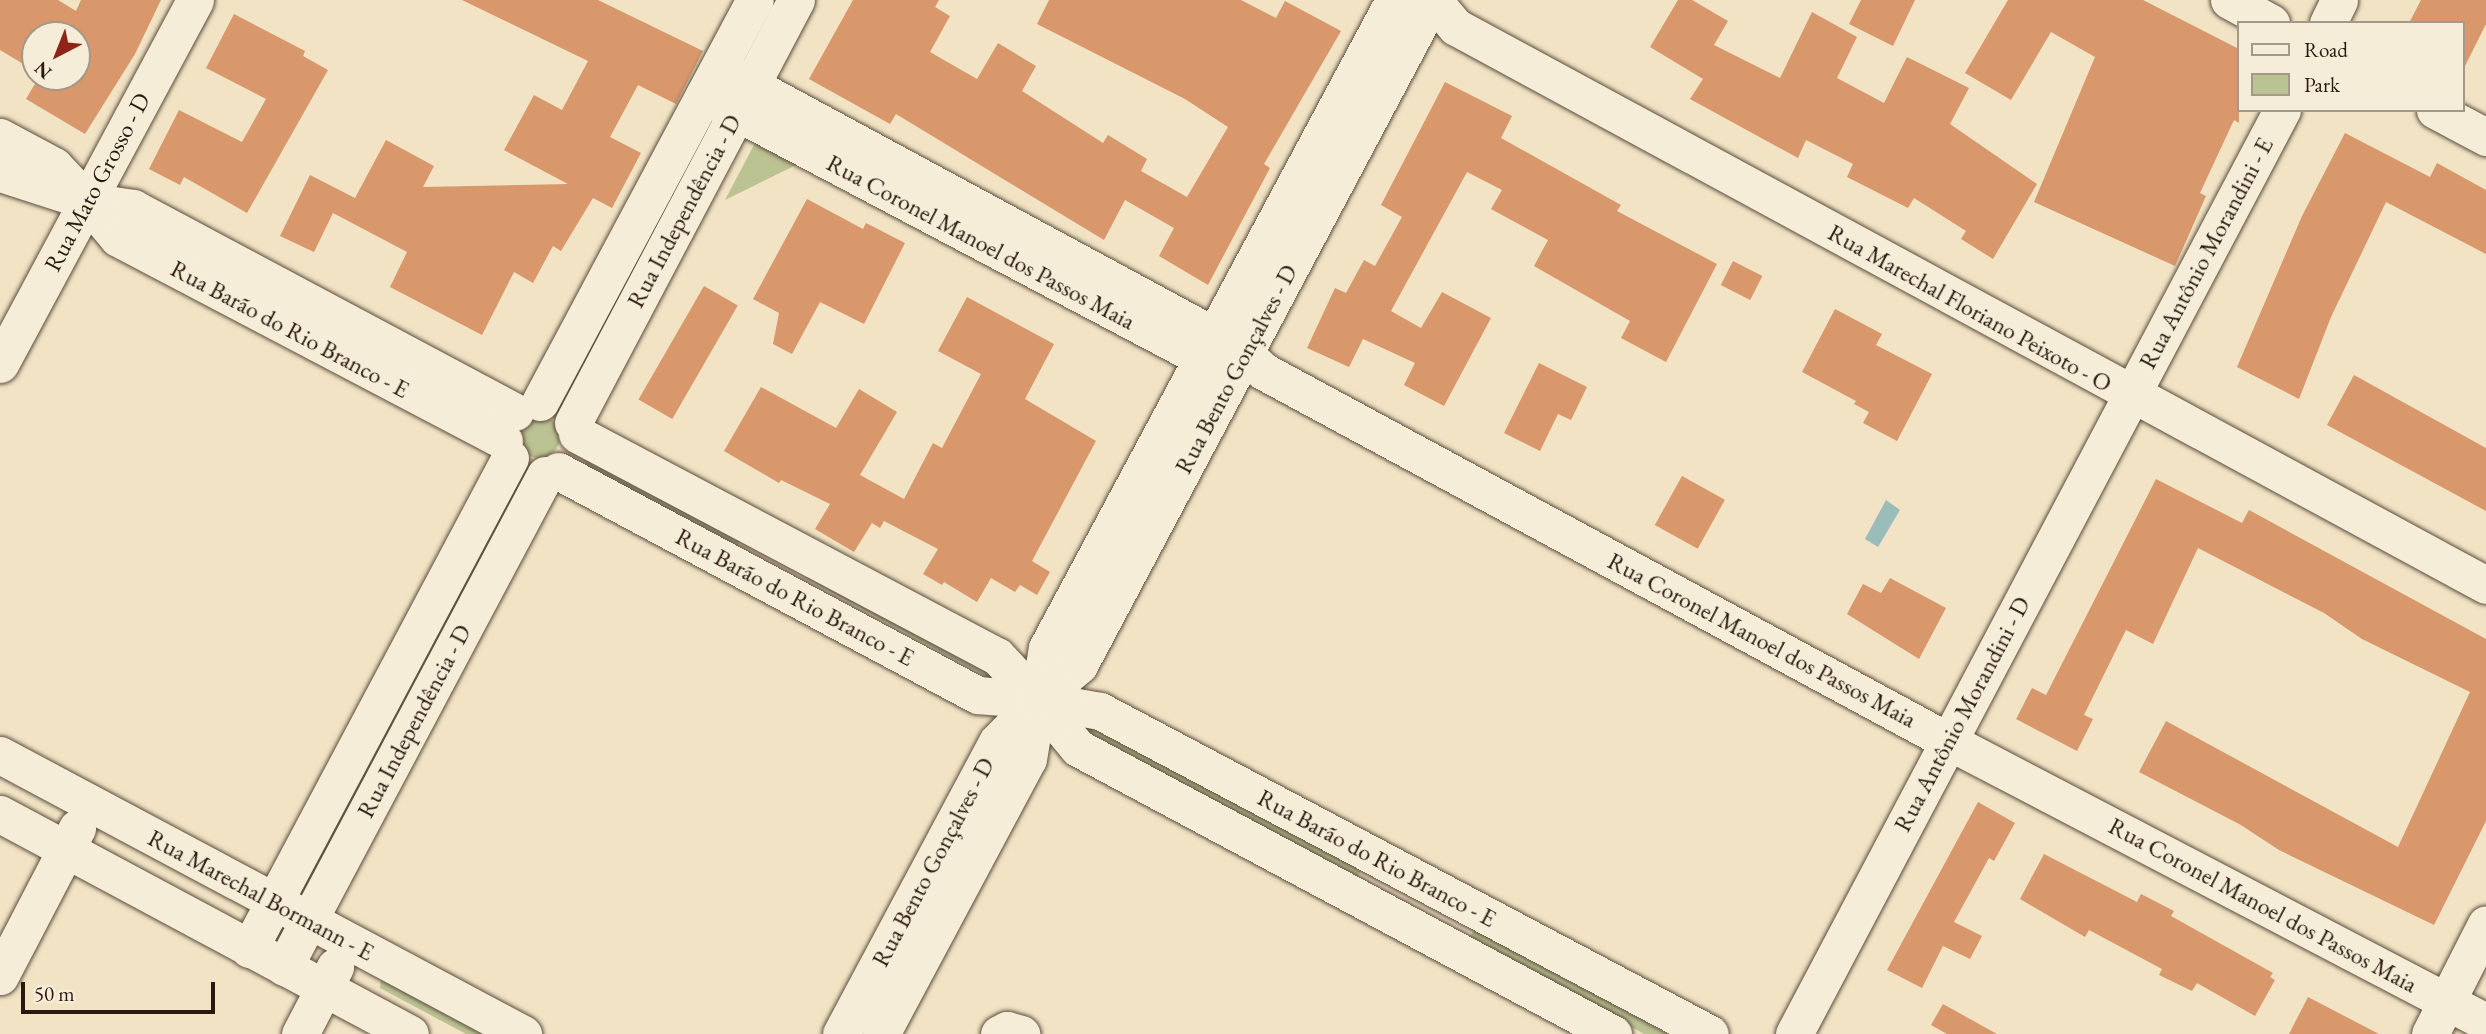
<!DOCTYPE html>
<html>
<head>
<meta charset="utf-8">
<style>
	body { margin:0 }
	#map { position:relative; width:2486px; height:1034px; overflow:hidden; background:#f1e3c4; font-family:"EB Garamond",serif }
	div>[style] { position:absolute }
	.green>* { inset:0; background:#bcc393; transform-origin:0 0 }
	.round { border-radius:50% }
	.water>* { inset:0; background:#9bbdb9 }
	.building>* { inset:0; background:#d9976c; transform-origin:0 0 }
	.roads { filter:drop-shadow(0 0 2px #5b4c3c) drop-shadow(0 0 2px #5b4c3c) }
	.minor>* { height:37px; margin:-18.5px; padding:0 18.5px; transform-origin:18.5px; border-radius:18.5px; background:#f6edd9 }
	span { translate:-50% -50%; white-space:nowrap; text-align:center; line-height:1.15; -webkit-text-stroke:6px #f6edd9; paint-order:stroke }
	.street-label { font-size:24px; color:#29190f }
	.legend { position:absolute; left:2237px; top:21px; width:228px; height:91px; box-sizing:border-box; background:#f6edd9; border:2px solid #a49888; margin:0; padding:9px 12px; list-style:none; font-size:21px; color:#29190f }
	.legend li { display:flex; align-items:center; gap:14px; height:35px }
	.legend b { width:35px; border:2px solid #a49888 }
	.north { position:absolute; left:21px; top:21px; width:70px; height:70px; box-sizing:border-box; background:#f6edd9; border:2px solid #a49888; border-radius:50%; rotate:222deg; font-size:19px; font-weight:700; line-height:28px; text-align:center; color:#29190f }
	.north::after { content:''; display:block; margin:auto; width:24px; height:32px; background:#8f2418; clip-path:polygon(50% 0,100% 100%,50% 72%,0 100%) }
	.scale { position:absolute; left:21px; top:982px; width:194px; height:32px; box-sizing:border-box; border:4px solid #29190f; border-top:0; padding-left:9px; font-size:21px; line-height:24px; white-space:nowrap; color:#29190f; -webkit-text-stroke:5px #f6edd9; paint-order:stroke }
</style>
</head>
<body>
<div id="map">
	<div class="green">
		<div style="clip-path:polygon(755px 143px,796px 165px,725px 200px)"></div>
		<div class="round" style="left:518px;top:416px;width:42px;height:42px"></div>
		<div style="left:589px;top:457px;width:173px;height:11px;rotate:28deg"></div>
		<div style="clip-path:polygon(515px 483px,521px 487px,428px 660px,424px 659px)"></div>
		<div style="clip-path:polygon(811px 571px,1002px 678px,1000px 684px,806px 578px)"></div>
		<div style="clip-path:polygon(400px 701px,406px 706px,306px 888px,301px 885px)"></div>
		<div style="clip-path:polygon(1086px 719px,1362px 867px,1358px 877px,1080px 730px)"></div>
		<div style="clip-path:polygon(1475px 929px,1668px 1034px,1644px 1034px,1469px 938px)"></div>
		<div style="clip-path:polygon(381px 980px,482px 1034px,466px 1034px,380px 988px)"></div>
	</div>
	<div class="water">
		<div style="clip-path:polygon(1886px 500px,1900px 510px,1878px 547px,1865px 539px)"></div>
	</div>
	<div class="building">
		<div style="clip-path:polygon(0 0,58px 0,76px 11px,81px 0,161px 0,135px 54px,85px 134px,26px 99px,39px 77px,77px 77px,77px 35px,35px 35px,35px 71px,0 50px)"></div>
		<div style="clip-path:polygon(462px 0,598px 0,703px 51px,676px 104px,638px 85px,610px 137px,641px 153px,612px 208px,593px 198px,561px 251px,553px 246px,533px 283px,514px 272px,482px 335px,390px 287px,407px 252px,333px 213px,314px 252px,280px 236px,310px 175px,355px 198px,386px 140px,434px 166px,423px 187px,568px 184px,504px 150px,534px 95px,562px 110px,588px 61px)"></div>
		<div style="clip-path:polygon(853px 0,939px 0,935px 7px,950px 16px,930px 52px,977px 79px,998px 43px,1036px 66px,1022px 91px,1103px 143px,1108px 135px,1147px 159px,1141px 171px,1187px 197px,1228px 127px,1185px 99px,1037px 24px,1049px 0,1241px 0,1276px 18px,1285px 1px,1341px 31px,1264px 164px,1270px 168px,1208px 285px,1159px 256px,1174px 228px,1125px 200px,1104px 240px,896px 114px,890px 124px,809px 79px)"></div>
		<div style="clip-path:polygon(1678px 0,1692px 0,1728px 21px,1714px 45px,1780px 78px,1812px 12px,1857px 37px,1837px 78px,1884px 103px,1907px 57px,1969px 88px,1950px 124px,2037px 184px,1993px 259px,1961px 239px,1966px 231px,1914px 198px,1908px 208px,1847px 177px,1853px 164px,1806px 140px,1798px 158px,1690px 99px,1703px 79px,1650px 47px)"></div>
		<div style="clip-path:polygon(1861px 0,1915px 0,1893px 46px,1849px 24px)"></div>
		<div style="clip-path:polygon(2008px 0,2143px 0,2239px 49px,2239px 123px,2234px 120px,2200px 193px,2206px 196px,2175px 266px,2034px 202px,2095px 57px,2051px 32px,2011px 100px,1965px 73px)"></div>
		<div style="clip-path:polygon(2421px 0,2486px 0,2486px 24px,2463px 70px,2463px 23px,2409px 23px)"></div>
		<div style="clip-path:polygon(234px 14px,305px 51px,303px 56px,328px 70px,247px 213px,184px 177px,180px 185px,149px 169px,179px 110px,242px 142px,266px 99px,206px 68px)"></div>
		<div style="clip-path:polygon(1445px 82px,1512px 116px,1501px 138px,1621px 205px,1617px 211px,1717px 264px,1666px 362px,1621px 338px,1630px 321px,1534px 266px,1548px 240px,1491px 209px,1502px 190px,1467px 172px,1391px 311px,1421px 328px,1442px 292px,1491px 318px,1444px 406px,1404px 385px,1415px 363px,1363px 339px,1349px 367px,1307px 348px,1335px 288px,1346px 293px,1364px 260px,1375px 266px,1402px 217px,1381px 205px)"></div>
		<div style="clip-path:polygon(2345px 133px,2430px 177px,2437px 163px,2486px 190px,2486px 254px,2386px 202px,2331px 317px,2299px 399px,2237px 367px,2302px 216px)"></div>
		<div style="clip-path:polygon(807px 199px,863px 229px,866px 223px,905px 243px,864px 324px,820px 302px,792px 354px,773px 344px,779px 313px,753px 299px)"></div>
		<div style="left:1733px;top:261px;width:33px;height:27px;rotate:27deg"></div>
		<div style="left:704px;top:286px;width:39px;height:131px;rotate:30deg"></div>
		<div style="clip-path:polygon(967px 297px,1054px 344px,1025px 399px,1096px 441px,1032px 561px,1050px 572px,1037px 595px,1020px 585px,1015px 592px,991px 578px,977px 602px,944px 582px,942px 585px,923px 574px,938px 549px,884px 521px,880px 528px,872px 523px,854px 552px,815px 529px,830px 504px,781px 480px,779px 483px,724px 451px,761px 387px,836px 428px,859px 389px,897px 412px,860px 475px,904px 499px,933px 443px,942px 448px,981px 374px,938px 351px)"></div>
		<div style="clip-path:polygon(1835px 309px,1882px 334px,1876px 345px,1932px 374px,1897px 441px,1863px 423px,1869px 412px,1854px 404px,1856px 401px,1802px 372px)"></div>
		<div style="clip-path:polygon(1539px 363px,1587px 387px,1571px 420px,1558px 414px,1540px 451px,1504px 433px)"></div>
		<div style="clip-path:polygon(2354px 375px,2486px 448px,2486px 511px,2327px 425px)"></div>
		<div style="left:1682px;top:476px;width:49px;height:56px;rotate:29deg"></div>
		<div style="clip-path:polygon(2156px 479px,2242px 523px,2249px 510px,2486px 639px,2486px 821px,2434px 925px,2279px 850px,2241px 825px,2139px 772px,2166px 721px,2398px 847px,2470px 692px,2362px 639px,2324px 613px,2198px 548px,2153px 644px,2126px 630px,2084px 715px,2093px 719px,2077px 751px,2016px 719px,2032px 688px,2046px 695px)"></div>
		<div style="clip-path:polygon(1890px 578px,1946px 608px,1919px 659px,1847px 614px,1863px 584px,1881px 593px)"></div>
		<div style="clip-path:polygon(1978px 802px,2015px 823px,1994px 861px,1989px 858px,1954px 922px,1982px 936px,1970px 959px,1943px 946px,1922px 988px,1887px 970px)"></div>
		<div style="clip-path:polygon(2044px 854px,2137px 902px,2141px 894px,2174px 911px,2171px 916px,2273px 973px,2270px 977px,2275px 980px,2255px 1016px,2197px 983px,2192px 991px,2159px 975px,2162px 969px,2089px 930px,2085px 937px,2020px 899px)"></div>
		<div style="clip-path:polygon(2308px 997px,2379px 1034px,2289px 1034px)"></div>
		<div style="clip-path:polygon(1943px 1004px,1997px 1034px,1947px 1034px,1931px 1025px)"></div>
	</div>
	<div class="roads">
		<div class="minor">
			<div style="left:1433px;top:0;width:35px;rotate:50deg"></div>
			<div style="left:1456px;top:27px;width:1171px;rotate:28.45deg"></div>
			<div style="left:2229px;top:0;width:48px;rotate:28.7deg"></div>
			<div style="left:2328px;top:23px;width:25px;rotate:-64deg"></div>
			<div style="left:719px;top:68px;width:562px;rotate:28.39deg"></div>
			<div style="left:1213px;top:335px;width:36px;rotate:30deg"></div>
			<div style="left:1244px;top:353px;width:26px;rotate:43deg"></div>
			<div style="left:1263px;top:371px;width:779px;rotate:28.38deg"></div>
			<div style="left:1948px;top:741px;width:607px;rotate:27.58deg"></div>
			<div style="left:704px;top:95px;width:585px;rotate:27.84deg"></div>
			<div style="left:2435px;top:110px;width:58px;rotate:27.9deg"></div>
			<div style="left:0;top:137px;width:61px;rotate:28.2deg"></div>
			<div style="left:54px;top:166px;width:48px;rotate:46.7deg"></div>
			<div style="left:87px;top:201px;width:47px;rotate:8.7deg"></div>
			<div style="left:133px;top:208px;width:433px;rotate:28.1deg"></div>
			<div style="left:0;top:173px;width:91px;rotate:17.8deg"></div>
			<div style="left:87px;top:201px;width:48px;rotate:50deg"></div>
			<div style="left:118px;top:238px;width:436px;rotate:27.7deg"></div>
			<div style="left:0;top:364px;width:413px;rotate:-61.8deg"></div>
			<div style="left:540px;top:402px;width:456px;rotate:-61.9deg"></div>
			<div style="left:573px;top:423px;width:478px;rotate:-62.2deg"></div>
			<div style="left:577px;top:434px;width:475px;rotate:27.9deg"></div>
			<div style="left:997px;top:656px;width:60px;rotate:47deg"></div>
			<div style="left:1038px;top:700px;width:63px;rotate:10.1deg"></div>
			<div style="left:1100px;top:711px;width:690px;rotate:27.9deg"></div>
			<div style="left:558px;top:471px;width:476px;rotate:28.1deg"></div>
			<div style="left:978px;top:695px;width:60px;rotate:4.8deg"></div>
			<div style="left:1038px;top:700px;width:62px;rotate:50.2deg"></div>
			<div style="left:1078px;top:748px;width:607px;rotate:28.13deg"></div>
			<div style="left:0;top:755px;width:593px;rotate:28.08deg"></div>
			<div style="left:0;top:814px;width:465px;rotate:28.2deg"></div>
			<div style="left:249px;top:949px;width:556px;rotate:-62.01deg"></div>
			<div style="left:284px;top:967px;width:557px;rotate:-62.05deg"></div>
			<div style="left:0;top:976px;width:167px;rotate:-62.5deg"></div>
			<div style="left:300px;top:1034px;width:76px;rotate:-62.4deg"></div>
			<div style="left:841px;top:1034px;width:331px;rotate:-61.9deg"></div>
			<div style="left:997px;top:742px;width:59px;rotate:-45.7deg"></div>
			<div style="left:1038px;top:700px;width:53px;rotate:-80.2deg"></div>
			<div style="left:1047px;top:648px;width:735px;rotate:-61.83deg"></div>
			<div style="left:881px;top:1034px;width:312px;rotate:-61.9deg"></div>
			<div style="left:1028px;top:759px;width:60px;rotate:-80.4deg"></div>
			<div style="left:1038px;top:700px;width:54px;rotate:-40.5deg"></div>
			<div style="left:1079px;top:665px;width:753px;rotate:-62.04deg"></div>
			<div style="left:999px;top:1034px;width:9px;rotate:-27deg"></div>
			<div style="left:1007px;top:1030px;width:15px;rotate:16deg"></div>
			<div style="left:1794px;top:1034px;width:1045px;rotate:-62.16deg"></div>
			<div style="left:2430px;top:1034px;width:123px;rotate:-63deg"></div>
		</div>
	</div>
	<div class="street-label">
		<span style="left:97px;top:182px;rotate:-62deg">Rua Mato Grosso - D</span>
		<span style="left:684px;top:211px;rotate:-62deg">Rua Independência - D</span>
		<span style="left:981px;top:242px;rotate:28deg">Rua Coronel Manoel dos Passos Maia</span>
		<span style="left:2206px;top:253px;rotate:-62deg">Rua Antônio Morandini - E</span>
		<span style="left:1970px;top:308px;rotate:29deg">Rua Marechal Floriano Peixoto - O</span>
		<span style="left:290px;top:329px;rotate:28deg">Rua Barão do Rio Branco - E</span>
		<span style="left:1236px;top:369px;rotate:-62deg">Rua Bento Gonçalves - D</span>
		<span style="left:795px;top:597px;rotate:28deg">Rua Barão do Rio Branco - E</span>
		<span style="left:1762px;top:640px;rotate:28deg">Rua Coronel Manoel dos Passos Maia</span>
		<span style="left:1962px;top:714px;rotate:-62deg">Rua Antônio Morandini - D</span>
		<span style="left:414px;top:721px;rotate:-62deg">Rua Independência - D</span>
		<span style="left:1377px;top:858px;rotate:28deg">Rua Barão do Rio Branco - E</span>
		<span style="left:933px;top:862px;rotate:-62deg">Rua Bento Gonçalves - D</span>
		<span style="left:261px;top:895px;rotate:28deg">Rua Marechal Bormann - E</span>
		<span style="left:2263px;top:905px;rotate:28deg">Rua Coronel Manoel dos Passos Maia</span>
	</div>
	<ul class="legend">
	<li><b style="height:9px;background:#f6edd9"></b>Road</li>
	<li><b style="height:19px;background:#bcc393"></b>Park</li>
	</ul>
	<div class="north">N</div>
	<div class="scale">50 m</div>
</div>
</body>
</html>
